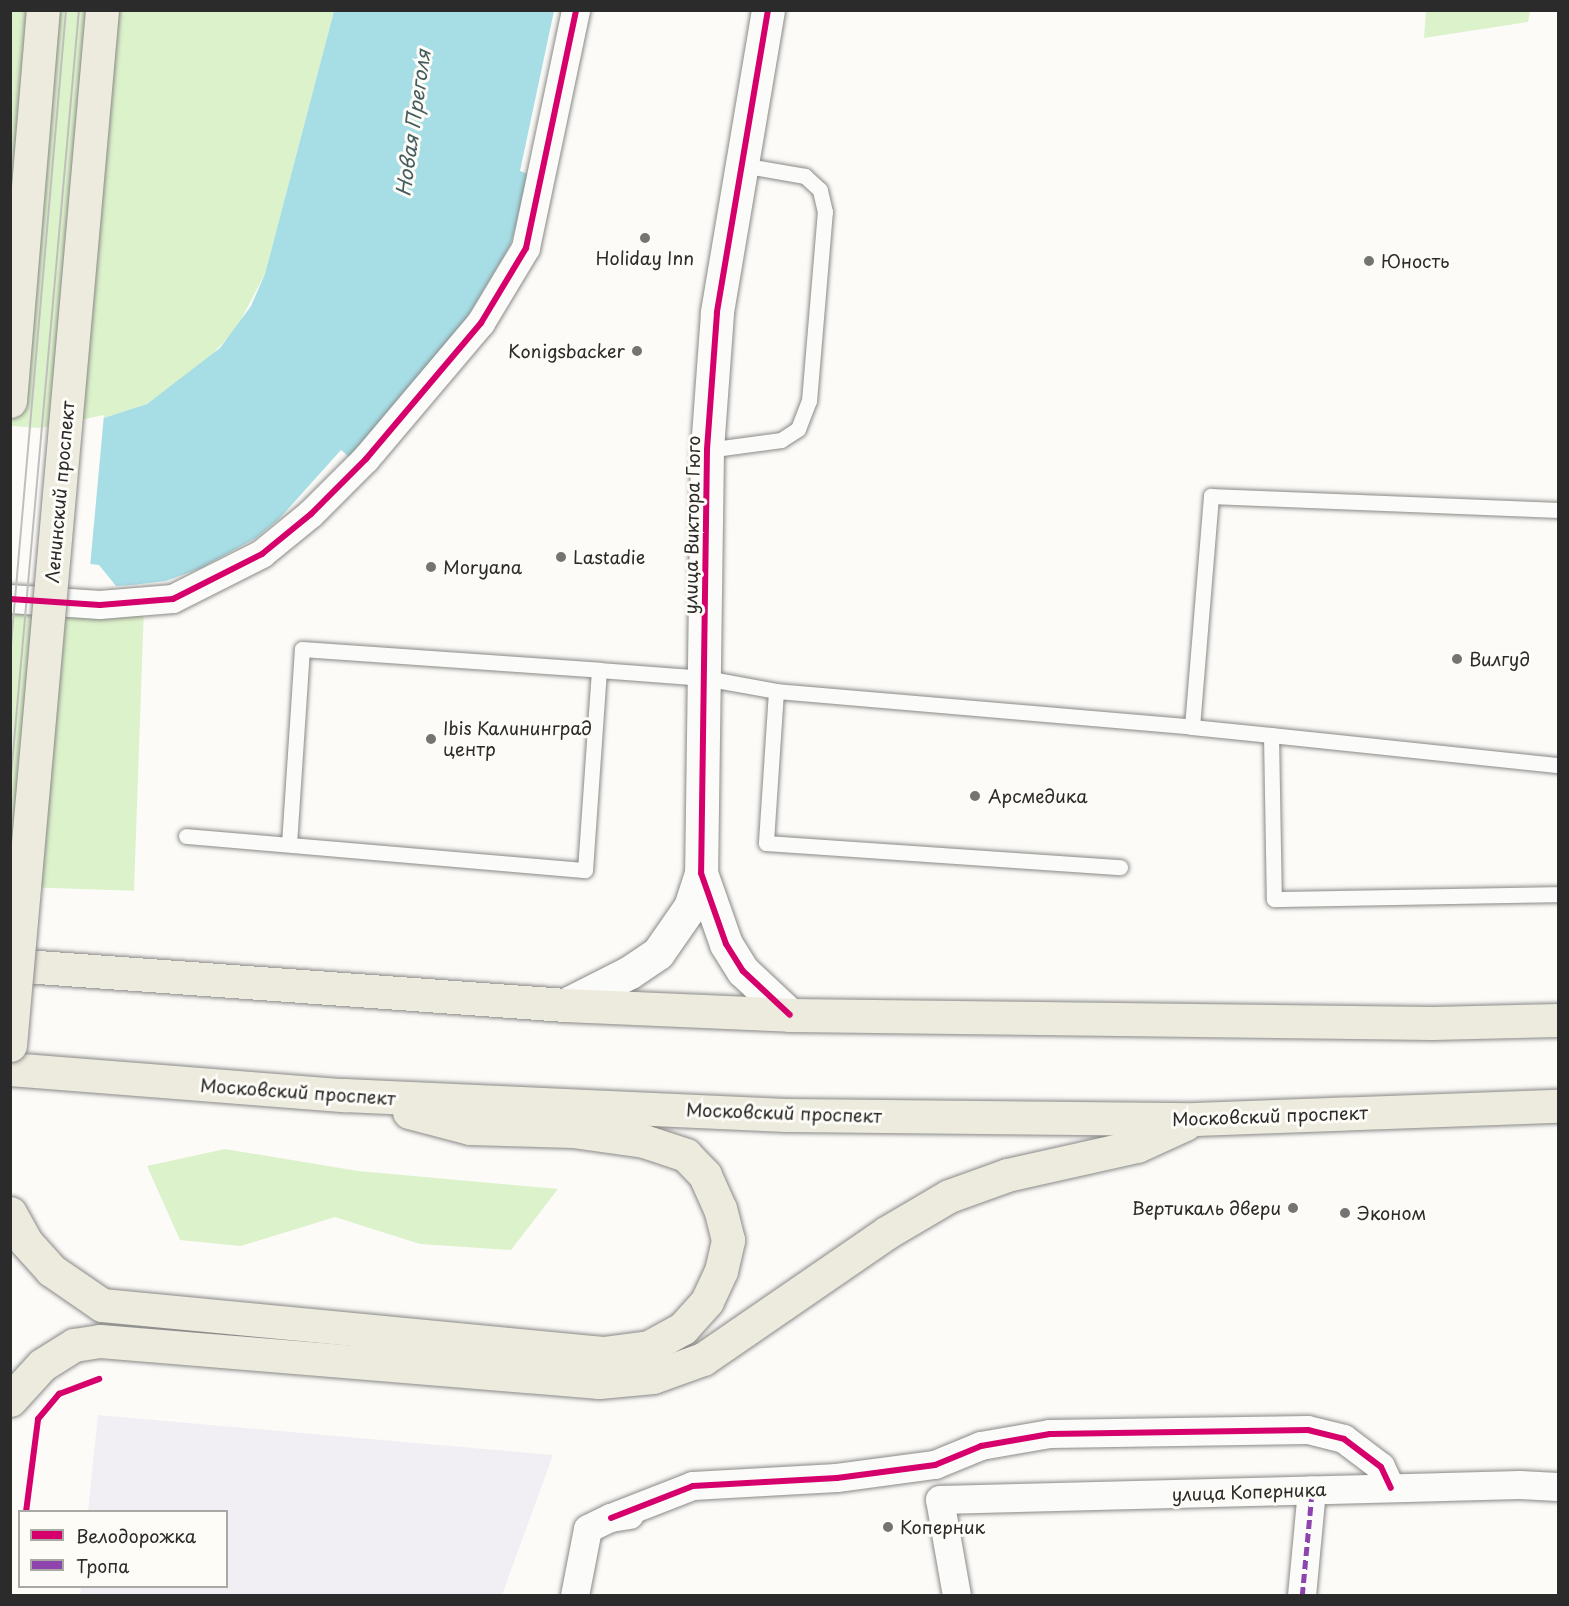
<!DOCTYPE html>
<html>
<head>
<meta charset="utf-8">
<style>
	body { margin:0 }
	#map { position:relative; width:1569px; height:1606px; overflow:hidden; background:#fcfbf8; font-family:"Playpen Sans",sans-serif }
	div>[style] { position:absolute }
	.built>* { inset:0; background:#f1eff4 }
	.green>* { inset:0; background:#dcf2ca; transform-origin:0 0 }
	.water>* { inset:0; background:#a7dee6 }
	.pier>* { inset:0; background:#fcfbf8 }
	.roads { filter:drop-shadow(0 0 2px #898987) drop-shadow(0 0 2px #898987) }
	.lane>* { height:15px; margin:-7.5px; padding:0 7.5px; transform-origin:7.5px; border-radius:7.5px; background:#fbfbf9 }
	.street>* { height:28px; margin:-14px; padding:0 14px; transform-origin:14px; border-radius:14px; background:#fbfbf9 }
	.secondary>* { height:33px; margin:-16.5px; padding:0 16.5px; transform-origin:16.5px; border-radius:16.5px; background:#fbfbf9 }
	.primary>* { height:33px; margin:-16.5px; padding:0 16.5px; transform-origin:16.5px; border-radius:16.5px; background:#edeade }
	.tram>* { height:1.5px; margin:-0.75px; padding:0 0.75px; transform-origin:0.75px; border-radius:0.75px; background:#c0bfbc }
	.bridges { filter:drop-shadow(0 0 2px #898987) drop-shadow(0 0 2px #898987) }
	.primary-bridge>* { height:33px; margin:-16.5px; padding:0 16.5px; transform-origin:16.5px; border-radius:16.5px; background:#edeade }
	.quiet>* { height:4.5px; margin-top:-2.25px; transform-origin:0; background:repeating-linear-gradient(90deg,#8e44ad 0 9px,transparent 0 13.5px) }
	.cycleway>* { height:6px; margin:-3px; padding:0 3px; transform-origin:3px; border-radius:3px; background:#d6006c }
	.dots>* { width:16px; height:16px; translate:-50% -50%; box-sizing:border-box; border:3px solid #fdfcf7; border-radius:50% }
	span { translate:-50% -50%; white-space:nowrap; text-align:center; line-height:1.15; -webkit-text-stroke:6px #fdfcf7; paint-order:stroke }
	.poi-label { font-size:18px; color:#2b2b2b }
	.left { translate:0 -50%; text-align:left }
	.right { translate:-100% -50%; text-align:right }
	.street-label { font-size:18px; color:#2b2b2b }
	.water-label { font-size:20px; color:#455d61; font-style:italic }
	.frame { position:absolute; inset:0; border:12px solid #2b2b2b; pointer-events:none }
	.legend { position:absolute; left:18px; top:1510px; width:210px; height:78px; box-sizing:border-box; background:#fdfcf7; border:2px solid #a9a8a5; margin:0; padding:8px 10px; list-style:none; font-size:18px; color:#2b2b2b }
	.legend li { display:flex; align-items:center; gap:12px; height:30px }
	.legend b { width:30px; border:2px solid #a9a8a5 }
</style>
</head>
<body>
<div id="map">
	<div class="built">
		<div style="clip-path:polygon(98px 1415px,553px 1455px,502px 1595px,80px 1595px,81px 1587px,226px 1586px,226px 1512px,88px 1511px)"></div>
	</div>
	<div class="green">
		<div style="clip-path:polygon(10px 11px,334px 11px,265px 274px,236px 329px,202px 365px,147px 404px,82px 425px,41px 431px,11px 429px)"></div>
		<div style="clip-path:polygon(1426px 11px,1426px 10px,1530px 11px,1528px 22px,1424px 38px)"></div>
		<div style="left:144px;top:605px;width:286px;height:134px;rotate:92deg"></div>
		<div style="clip-path:polygon(225px 1149px,358px 1171px,558px 1189px,511px 1250px,420px 1244px,335px 1217px,241px 1246px,180px 1240px,147px 1166px)"></div>
	</div>
	<div class="water">
		<div style="clip-path:polygon(334px 11px,554px 11px,520px 171px,531px 175px,510px 246px,465px 321px,349px 457px,341px 450px,279px 519px,256px 538px,201px 568px,166px 581px,132px 585px,116px 586px,99px 565px,11px 555px,10px 429px,41px 431px,82px 425px,147px 404px,220px 348px,251px 306px,265px 274px)"></div>
	</div>
	<div class="pier">
		<div style="clip-path:polygon(104px 415px,90px 567px,10px 558px,10px 426px,41px 428px)"></div>
	</div>
	<div class="roads">
		<div class="lane">
			<div style="left:707px;top:450px;width:75px;rotate:-7.7deg"></div>
			<div style="left:781px;top:440px;width:20px;rotate:-33deg"></div>
			<div style="left:798px;top:429px;width:30px;rotate:-69deg"></div>
			<div style="left:809px;top:401px;width:190px;rotate:-85.2deg"></div>
			<div style="left:825px;top:212px;width:23px;rotate:-103deg"></div>
			<div style="left:820px;top:190px;width:21px;rotate:-137deg"></div>
			<div style="left:805px;top:176px;width:65px;rotate:-170.2deg"></div>
			<div style="left:776px;top:691px;width:152px;rotate:93.8deg"></div>
			<div style="left:766px;top:843px;width:355px;rotate:3.9deg"></div>
			<div style="left:1192px;top:727px;width:79px;rotate:5.8deg"></div>
			<div style="left:1271px;top:735px;width:164px;rotate:89deg"></div>
			<div style="left:1274px;top:899px;width:284px;rotate:-1deg"></div>
			<div style="left:1271px;top:735px;width:289px;rotate:6deg"></div>
			<div style="left:186px;top:836px;width:400px;rotate:4.9deg"></div>
			<div style="left:585px;top:870px;width:200px;rotate:-86deg"></div>
			<div style="left:599px;top:670px;width:106px;rotate:4.3deg"></div>
			<div style="left:705px;top:678px;width:72px;rotate:10.4deg"></div>
			<div style="left:776px;top:691px;width:418px;rotate:4.9deg"></div>
			<div style="left:1192px;top:727px;width:232px;rotate:-85.3deg"></div>
			<div style="left:1211px;top:496px;width:347px;rotate:2.3deg"></div>
			<div style="left:289px;top:844px;width:195px;rotate:-86.2deg"></div>
			<div style="left:302px;top:649px;width:298px;rotate:4deg"></div>
		</div>
		<div class="street">
			<div style="left:10px;top:599px;width:90px;rotate:3.8deg"></div>
			<div style="left:100px;top:605px;width:73px;rotate:-4.7deg"></div>
			<div style="left:173px;top:599px;width:100px;rotate:-26.8deg"></div>
			<div style="left:262px;top:554px;width:63px;rotate:-39.2deg"></div>
			<div style="left:311px;top:514px;width:78px;rotate:-45deg"></div>
			<div style="left:366px;top:459px;width:178px;rotate:-49.8deg"></div>
			<div style="left:481px;top:323px;width:87px;rotate:-59deg"></div>
			<div style="left:526px;top:248px;width:243px;rotate:-78.1deg"></div>
			<div style="left:611px;top:1518px;width:88px;rotate:-21.3deg"></div>
			<div style="left:693px;top:1486px;width:144px;rotate:-3.2deg"></div>
			<div style="left:837px;top:1478px;width:99px;rotate:-7.6deg"></div>
			<div style="left:935px;top:1465px;width:50px;rotate:-22.4deg"></div>
			<div style="left:981px;top:1446px;width:70px;rotate:-9.9deg"></div>
			<div style="left:1050px;top:1434px;width:258px;rotate:-0.9deg"></div>
			<div style="left:1308px;top:1430px;width:37px;rotate:14deg"></div>
			<div style="left:1344px;top:1439px;width:46px;rotate:37.1deg"></div>
			<div style="left:1381px;top:1467px;width:23px;rotate:65deg"></div>
			<div style="left:575px;top:1596px;width:68px;rotate:-79deg"></div>
			<div style="left:588px;top:1529px;width:25px;rotate:-26deg"></div>
			<div style="left:611px;top:1518px;width:19px;rotate:-9deg"></div>
			<div style="left:957px;top:1596px;width:97px;rotate:-100deg"></div>
			<div style="left:940px;top:1500px;width:580px;rotate:-1.48deg"></div>
			<div style="left:1520px;top:1485px;width:38px;rotate:3deg"></div>
			<div style="left:1302px;top:1596px;width:106px;rotate:-84.6deg"></div>
		</div>
		<div class="secondary">
			<div style="left:768px;top:10px;width:307px;rotate:99.6deg"></div>
			<div style="left:717px;top:313px;width:137px;rotate:94.2deg"></div>
			<div style="left:707px;top:450px;width:423px;rotate:90.8deg"></div>
			<div style="left:701px;top:873px;width:75px;rotate:70.6deg"></div>
			<div style="left:726px;top:944px;width:32px;rotate:58deg"></div>
			<div style="left:743px;top:971px;width:64px;rotate:43.1deg"></div>
			<div style="left:565px;top:1005px;width:73px;rotate:-26.9deg"></div>
			<div style="left:630px;top:972px;width:34px;rotate:-34deg"></div>
			<div style="left:658px;top:953px;width:56px;rotate:-55.2deg"></div>
			<div style="left:690px;top:907px;width:36px;rotate:-72deg"></div>
		</div>
		<div class="primary">
			<div style="left:10px;top:401px;width:392px;rotate:-85.2deg"></div>
			<div style="left:10px;top:965px;width:556px;rotate:4.12deg"></div>
			<div style="left:565px;top:1005px;width:225px;rotate:2.5deg"></div>
			<div style="left:790px;top:1015px;width:642px;rotate:0.71deg"></div>
			<div style="left:1432px;top:1023px;width:126px;rotate:-1.4deg"></div>
			<div style="left:10px;top:1069px;width:335px;rotate:4.5deg"></div>
			<div style="left:344px;top:1095px;width:442px;rotate:2.6deg"></div>
			<div style="left:786px;top:1115px;width:409px;rotate:0.6deg"></div>
			<div style="left:1195px;top:1119px;width:363px;rotate:-2.1deg"></div>
			<div style="left:10px;top:1213px;width:33px;rotate:61deg"></div>
			<div style="left:26px;top:1242px;width:38px;rotate:48deg"></div>
			<div style="left:51px;top:1270px;width:62px;rotate:34.5deg"></div>
			<div style="left:102px;top:1305px;width:503px;rotate:5.47deg"></div>
			<div style="left:603px;top:1353px;width:46px;rotate:-7.4deg"></div>
			<div style="left:649px;top:1347px;width:39px;rotate:-29deg"></div>
			<div style="left:683px;top:1328px;width:36px;rotate:-48deg"></div>
			<div style="left:707px;top:1301px;width:33px;rotate:-65deg"></div>
			<div style="left:721px;top:1271px;width:32px;rotate:-77deg"></div>
			<div style="left:728px;top:1240px;width:32px;rotate:-104deg"></div>
			<div style="left:720px;top:1209px;width:37px;rotate:-114deg"></div>
			<div style="left:705px;top:1175px;width:28px;rotate:-134deg"></div>
			<div style="left:686px;top:1155px;width:44px;rotate:-161.6deg"></div>
			<div style="left:644px;top:1141px;width:72px;rotate:-172deg"></div>
			<div style="left:573px;top:1131px;width:103px;rotate:-178.3deg"></div>
			<div style="left:470px;top:1128px;width:63px;rotate:-165.3deg"></div>
			<div style="left:10px;top:1400px;width:47px;rotate:-47.6deg"></div>
			<div style="left:42px;top:1365px;width:38px;rotate:-32deg"></div>
			<div style="left:74px;top:1345px;width:26px;rotate:-9deg"></div>
			<div style="left:100px;top:1341px;width:501px;rotate:4.7deg"></div>
			<div style="left:599px;top:1382px;width:54px;rotate:-5.3deg"></div>
			<div style="left:653px;top:1377px;width:53px;rotate:-19.8deg"></div>
			<div style="left:703px;top:1359px;width:222px;rotate:-34.5deg"></div>
			<div style="left:886px;top:1233px;width:73px;rotate:-30.4deg"></div>
			<div style="left:949px;top:1196px;width:62px;rotate:-19.9deg"></div>
			<div style="left:1007px;top:1175px;width:133px;rotate:-12.6deg"></div>
			<div style="left:1137px;top:1146px;width:53px;rotate:-24.6deg"></div>
		</div>
	</div>
	<div class="tram">
		<div style="left:10px;top:657px;width:649px;rotate:-85.05deg"></div>
		<div style="left:10px;top:787px;width:780px;rotate:-84.93deg"></div>
	</div>
	<div class="bridges">
		<div class="primary-bridge">
			<div style="left:10px;top:1045px;width:1039px;rotate:-84.92deg"></div>
		</div>
	</div>
	<div class="quiet">
		<div style="left:1302px;top:1596px;width:106px;rotate:-84.6deg"></div>
	</div>
	<div class="cycleway">
		<div style="left:768px;top:10px;width:307px;rotate:99.6deg"></div>
		<div style="left:717px;top:313px;width:137px;rotate:94.2deg"></div>
		<div style="left:707px;top:450px;width:423px;rotate:90.8deg"></div>
		<div style="left:701px;top:873px;width:75px;rotate:70.6deg"></div>
		<div style="left:726px;top:944px;width:32px;rotate:58deg"></div>
		<div style="left:743px;top:971px;width:64px;rotate:43.1deg"></div>
		<div style="left:10px;top:599px;width:90px;rotate:3.8deg"></div>
		<div style="left:100px;top:605px;width:73px;rotate:-4.7deg"></div>
		<div style="left:173px;top:599px;width:100px;rotate:-26.8deg"></div>
		<div style="left:262px;top:554px;width:63px;rotate:-39.2deg"></div>
		<div style="left:311px;top:514px;width:78px;rotate:-45deg"></div>
		<div style="left:366px;top:459px;width:178px;rotate:-49.8deg"></div>
		<div style="left:481px;top:323px;width:87px;rotate:-59deg"></div>
		<div style="left:526px;top:248px;width:243px;rotate:-78.1deg"></div>
		<div style="left:26px;top:1512px;width:94px;rotate:-82.6deg"></div>
		<div style="left:38px;top:1419px;width:33px;rotate:-50deg"></div>
		<div style="left:59px;top:1394px;width:43px;rotate:-20.6deg"></div>
		<div style="left:611px;top:1518px;width:88px;rotate:-21.3deg"></div>
		<div style="left:693px;top:1486px;width:144px;rotate:-3.2deg"></div>
		<div style="left:837px;top:1478px;width:99px;rotate:-7.6deg"></div>
		<div style="left:935px;top:1465px;width:50px;rotate:-22.4deg"></div>
		<div style="left:981px;top:1446px;width:70px;rotate:-9.9deg"></div>
		<div style="left:1050px;top:1434px;width:258px;rotate:-0.9deg"></div>
		<div style="left:1308px;top:1430px;width:37px;rotate:14deg"></div>
		<div style="left:1344px;top:1439px;width:46px;rotate:37.1deg"></div>
		<div style="left:1381px;top:1467px;width:23px;rotate:65deg"></div>
	</div>
	<div class="dots">
		<div style="left:645px;top:238px;background:#747473"></div>
		<div style="left:1369px;top:261px;background:#747473"></div>
		<div style="left:637px;top:351px;background:#747473"></div>
		<div style="left:561px;top:557px;background:#747473"></div>
		<div style="left:431px;top:567px;background:#747473"></div>
		<div style="left:1457px;top:659px;background:#747473"></div>
		<div style="left:431px;top:739px;background:#747473"></div>
		<div style="left:975px;top:796px;background:#747473"></div>
		<div style="left:1293px;top:1208px;background:#747473"></div>
		<div style="left:1345px;top:1213px;background:#747473"></div>
		<div style="left:888px;top:1527px;background:#747473"></div>
	</div>
	<div class="poi-label">
		<span style="left:645px;top:258px">Holiday Inn</span>
		<span class="left" style="left:1381px;top:261px">Юность</span>
		<span class="right" style="left:625px;top:351px">Konigsbacker</span>
		<span class="left" style="left:573px;top:557px">Lastadie</span>
		<span class="left" style="left:443px;top:567px">Moryana</span>
		<span class="left" style="left:1469px;top:659px">Вилгуд</span>
		<span class="left" style="left:443px;top:739px">Ibis Калининград<br>центр</span>
		<span class="left" style="left:988px;top:796px">Арсмедика</span>
		<span class="right" style="left:1281px;top:1208px">Вертикаль двери</span>
		<span class="left" style="left:1357px;top:1213px">Эконом</span>
		<span class="left" style="left:900px;top:1527px">Коперник</span>
	</div>
	<div class="street-label">
		<span style="left:60px;top:492px;rotate:-85deg">Ленинский проспект</span>
		<span style="left:692px;top:525px;rotate:-89deg">улица Виктора Гюго</span>
		<span style="left:298px;top:1092px;rotate:4deg">Московский проспект</span>
		<span style="left:784px;top:1113px;rotate:2deg">Московский проспект</span>
		<span style="left:1270px;top:1116px;rotate:-2deg">Московский проспект</span>
		<span style="left:1249px;top:1492px;rotate:-2deg">улица Коперника</span>
	</div>
	<div class="water-label">
		<span style="left:413px;top:123px;rotate:-82deg">Новая Преголя</span>
	</div>
	<div class="frame"></div>
	<ul class="legend">
	<li><b style="height:8px;background:#d6006c"></b>Велодорожка</li>
	<li><b style="height:8px;background:#8e44ad"></b>Тропа</li>
	</ul>
</div>
</body>
</html>
